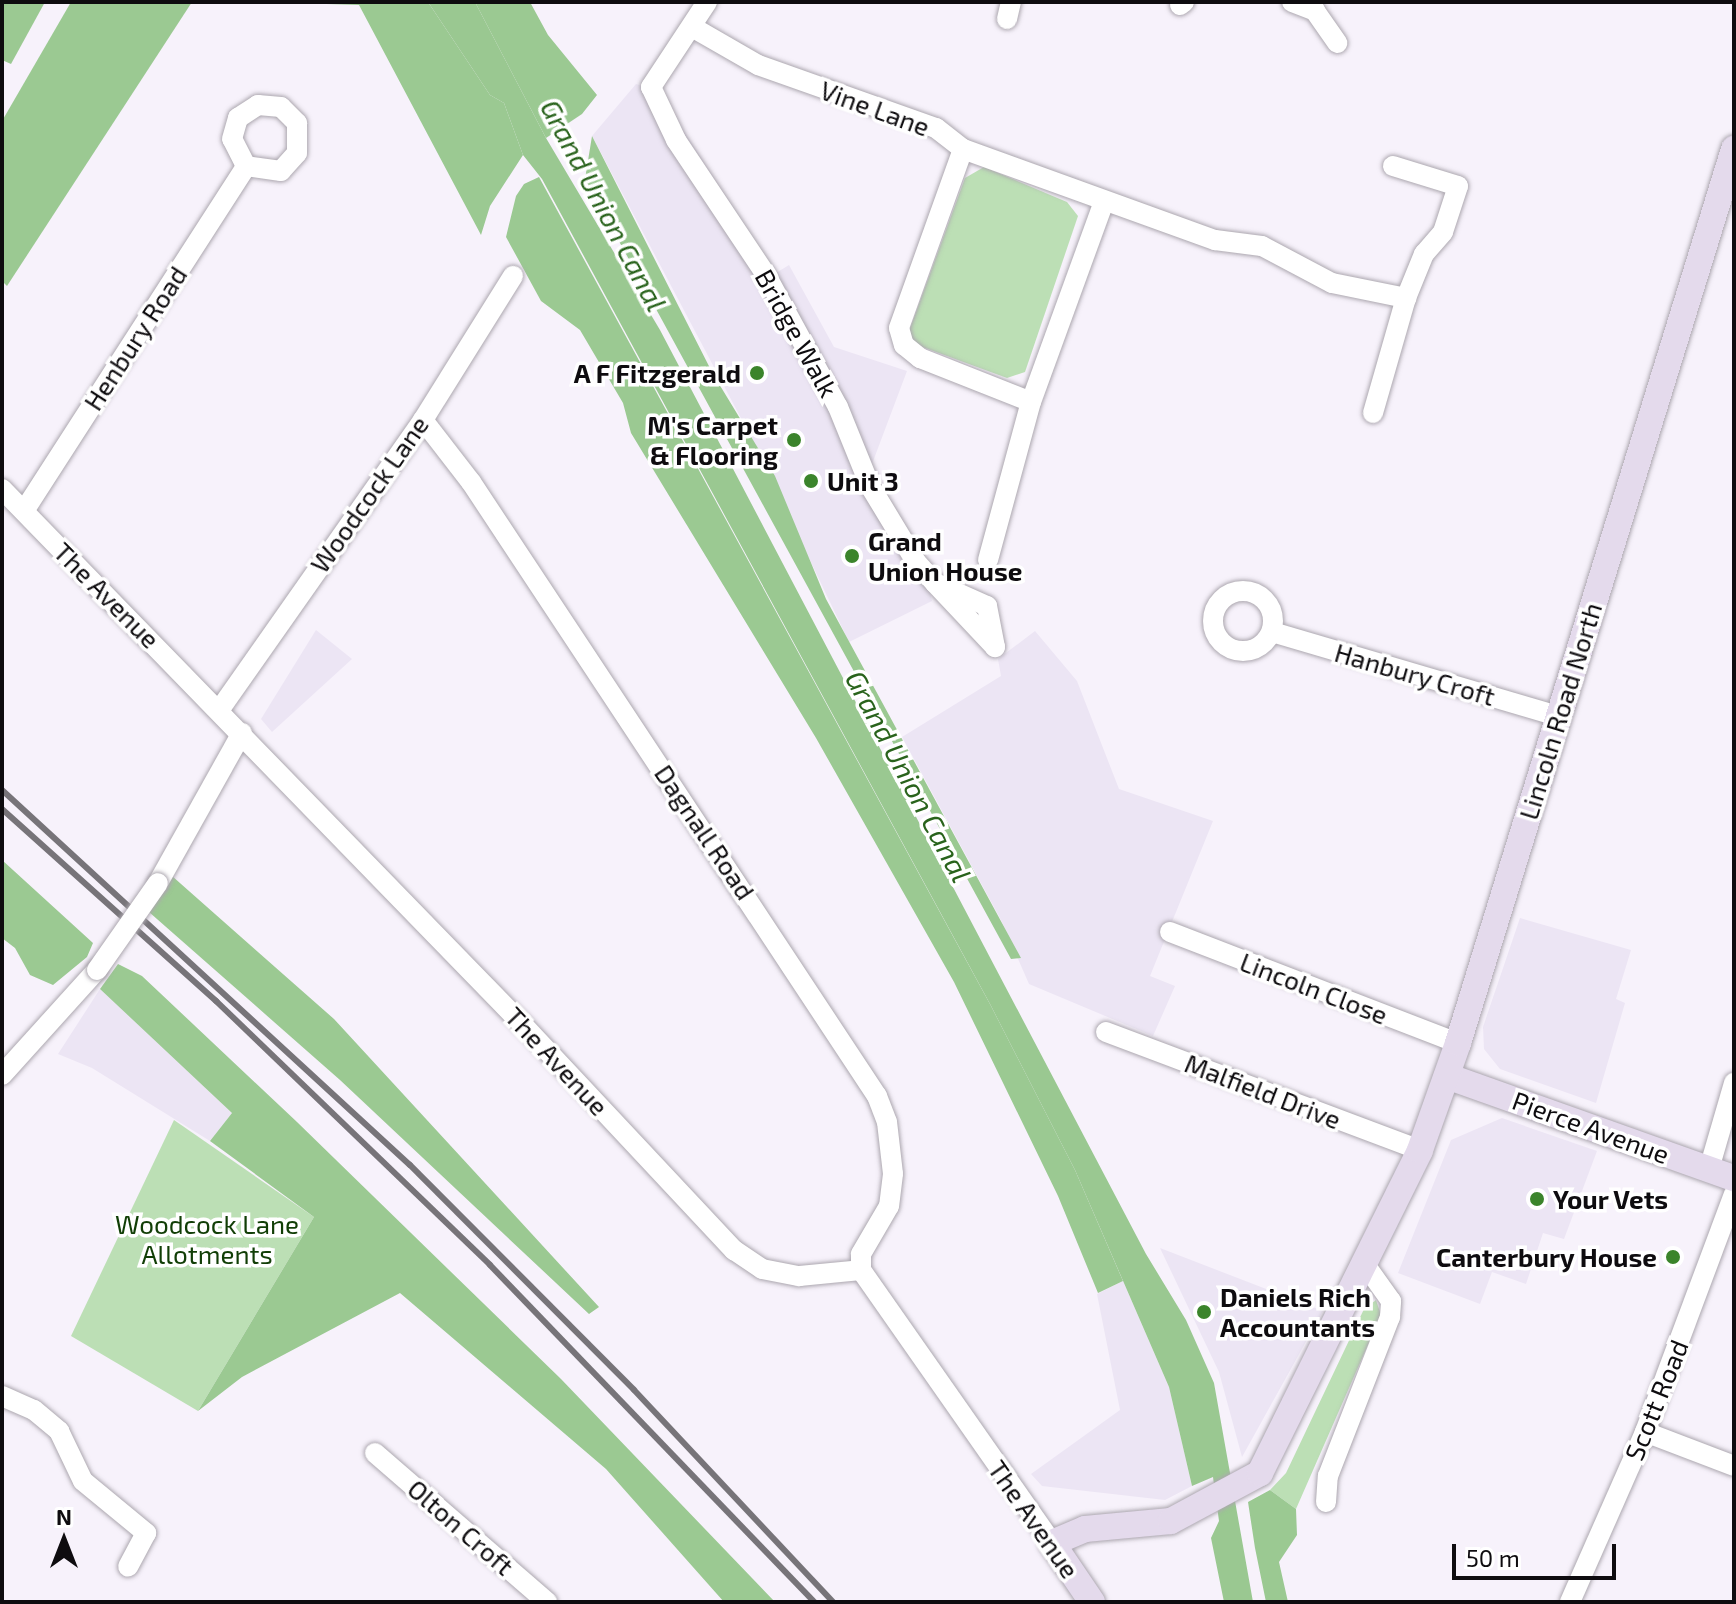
<!DOCTYPE html>
<html>
<head>
<meta charset="utf-8">
<style>
	body { margin:0 }
	#map { position:relative; width:1736px; height:1604px; overflow:hidden; background:#f7f2fb; font-family:"Exo 2",sans-serif }
	div>[style] { position:absolute }
	.built>* { inset:0; background:#ece5f4 }
	.green>* { inset:0; background:#bcdfb5 }
	.forest>* { inset:0; background:#9bc992 }
	.water>* { inset:0; background:#9ac891 }
	.roads { filter:drop-shadow(0 0 2px #aca7af) drop-shadow(0 0 2px #aca7af) }
	.street>* { height:20px; margin:-10px; padding:0 10px; transform-origin:10px; border-radius:10px; background:#fff }
	.street>.ring { margin:-10px; padding:0; box-sizing:content-box; background:none; border:20px solid #fff; border-radius:50% }
	.secondary>* { height:26px; margin:-13px; padding:0 13px; transform-origin:13px; border-radius:13px; background:#e4daec }
	.rail>* { height:6px; margin:-3px; padding:0 3px; transform-origin:3px; border-radius:3px; background:#777479 }
	.bridges { filter:drop-shadow(0 0 2px #aca7af) drop-shadow(0 0 2px #aca7af) }
	.street-bridge>* { height:20px; margin:-10px; padding:0 10px; transform-origin:10px; border-radius:10px; background:#fff }
	.dots>* { width:22px; height:22px; translate:-50% -50%; box-sizing:border-box; border:4px solid #fff; border-radius:50% }
	span { translate:-50% -50%; white-space:nowrap; text-align:center; line-height:1.15; -webkit-text-stroke:7px #fff; paint-order:stroke }
	.street-label { font-size:26px; color:#0e0c0f }
	.poi-label { font-size:26px; color:#0e0c0f; font-weight:700 }
	.right { translate:-100% -50%; text-align:right }
	.left { translate:0 -50%; text-align:left }
	.park-label { font-size:26px; color:#113e06 }
	.water-label { font-size:28px; color:#29631c; font-style:italic }
	.frame { position:absolute; inset:0; border:4px solid #0e0c0f; pointer-events:none }
	.north { position:absolute; left:24px; top:1500px; width:80px; height:80px; -webkit-text-stroke:6px #fff; paint-order:stroke; rotate:0deg; font-size:22px; font-weight:700; line-height:32px; text-align:center; color:#0e0c0f }
	.north::after { content:''; display:block; margin:auto; width:28px; height:36px; background:#0e0c0f; clip-path:polygon(50% 0,100% 100%,50% 72%,0 100%) }
	.scale { position:absolute; left:1452px; top:1544px; width:164px; height:36px; box-sizing:border-box; border:4px solid #0e0c0f; border-top:0; padding-left:10px; font-size:24px; line-height:28px; white-space:nowrap; color:#0e0c0f; -webkit-text-stroke:6px #fff; paint-order:stroke }
</style>
</head>
<body>
<div id="map">
	<div class="built">
		<div style="clip-path:polygon(636px 84px,658px 91px,776px 273px,789px 265px,834px 347px,907px 371px,872px 464px,890px 507px,922px 556px,932px 601px,849px 642px,753px 441px,592px 136px)"></div>
		<div style="clip-path:polygon(316px 630px,352px 659px,272px 732px,261px 719px)"></div>
		<div style="clip-path:polygon(1035px 631px,1077px 681px,1119px 789px,1213px 821px,1150px 976px,1175px 986px,1153px 1036px,1029px 984px,1002px 922px,902px 737px,1001px 676px,998px 659px)"></div>
		<div style="clip-path:polygon(1520px 918px,1631px 950px,1616px 999px,1625px 1003px,1596px 1103px,1500px 1069px,1484px 1049px,1483px 1027px)"></div>
		<div style="clip-path:polygon(100px 989px,232px 1113px,210px 1141px,92px 1068px,58px 1054px)"></div>
		<div style="clip-path:polygon(1502px 1118px,1597px 1151px,1564px 1239px,1543px 1233px,1526px 1284px,1492px 1272px,1480px 1304px,1398px 1273px,1451px 1140px)"></div>
		<div style="clip-path:polygon(1160px 1248px,1323px 1311px,1242px 1457px,1219px 1372px)"></div>
		<div style="clip-path:polygon(1123px 1281px,1169px 1387px,1192px 1486px,1165px 1500px,1042px 1486px,1031px 1474px,1120px 1410px,1097px 1294px)"></div>
	</div>
	<div class="green">
		<div style="clip-path:polygon(984px 167px,1067px 202px,1078px 216px,1025px 372px,1007px 378px,917px 345px,908px 334px,965px 178px)"></div>
		<div style="clip-path:polygon(174px 1120px,314px 1217px,198px 1411px,71px 1336px)"></div>
		<div style="clip-path:polygon(1376px 1300px,1381px 1315px,1296px 1509px,1270px 1490px,1286px 1473px,1364px 1309px)"></div>
	</div>
	<div class="forest">
		<div style="clip-path:polygon(2px 2px,45px 2px,11px 64px,2px 60px)"></div>
		<div style="clip-path:polygon(71px 2px,192px 2px,7px 286px,2px 281px,2px 121px)"></div>
		<div style="clip-path:polygon(261px 2px,428px 2px,490px 95px,504px 103px,523px 155px,490px 206px,481px 235px,359px 5px)"></div>
		<div style="clip-path:polygon(475px 2px,530px 2px,548px 35px,597px 95px,582px 114px,546px 138px)"></div>
		<div style="clip-path:polygon(592px 136px,713px 374px,775px 476px,826px 599px,1021px 958px,1011px 959px,585px 179px)"></div>
		<div style="clip-path:polygon(539px 177px,990px 1004px,1075px 1170px,1123px 1281px,1098px 1293px,1058px 1196px,954px 982px,816px 738px,631px 433px,623px 403px,580px 330px,541px 301px,506px 237px,516px 196px,524px 184px)"></div>
		<div style="clip-path:polygon(2px 860px,93px 943px,87px 957px,53px 985px,30px 975px,15px 948px,2px 938px)"></div>
		<div style="clip-path:polygon(172px 876px,334px 1019px,599px 1307px,589px 1314px,340px 1080px,149px 912px)"></div>
		<div style="clip-path:polygon(118px 964px,142px 976px,297px 1122px,561px 1379px,775px 1602px,724px 1602px,606px 1469px,400px 1293px,242px 1377px,198px 1411px,314px 1217px,210px 1141px,232px 1113px,100px 989px)"></div>
		<div style="clip-path:polygon(1270px 1490px,1296px 1509px,1297px 1535px,1279px 1562px,1288px 1602px,1266px 1602px,1255px 1548px,1248px 1502px)"></div>
	</div>
	<div class="water">
		<div style="clip-path:polygon(428px 2px,475px 2px,546px 138px,660px 330px,1146px 1254px,1186px 1320px,1214px 1383px,1253px 1602px,1224px 1602px,1211px 1538px,1219px 1521px,1213px 1477px,1192px 1486px,1169px 1387px,1075px 1170px,990px 1004px,542px 179px,523px 155px,504px 103px,490px 95px)"></div>
	</div>
	<div class="roads">
		<div class="street">
			<div style="left:707px;top:2px;width:102px;rotate:123.4deg"></div>
			<div style="left:651px;top:87px;width:59px;rotate:64.7deg"></div>
			<div style="left:676px;top:140px;width:162px;rotate:56.3deg"></div>
			<div style="left:766px;top:275px;width:150px;rotate:61.4deg"></div>
			<div style="left:838px;top:407px;width:85px;rotate:67.9deg"></div>
			<div style="left:870px;top:486px;width:89px;rotate:58.8deg"></div>
			<div style="left:916px;top:562px;width:28px;rotate:48deg"></div>
			<div style="left:935px;top:583px;width:57px;rotate:23.9deg"></div>
			<div style="left:987px;top:606px;width:42px;rotate:79deg"></div>
			<div style="left:995px;top:647px;width:88px;rotate:-133.2deg"></div>
			<div style="left:1292px;top:2px;width:25px;rotate:21deg"></div>
			<div style="left:1315px;top:11px;width:39px;rotate:55deg"></div>
			<div style="left:1180px;top:5px;width:5px;rotate:-37deg"></div>
			<div style="left:1007px;top:19px;width:17px;rotate:-77deg"></div>
			<div style="left:692px;top:27px;width:76px;rotate:29.9deg"></div>
			<div style="left:758px;top:65px;width:189px;rotate:19.5deg"></div>
			<div style="left:936px;top:128px;width:34px;rotate:38deg"></div>
			<div style="left:963px;top:149px;width:268px;rotate:19.9deg"></div>
			<div style="left:1215px;top:240px;width:47px;rotate:7.3deg"></div>
			<div style="left:1262px;top:246px;width:79px;rotate:27.9deg"></div>
			<div style="left:1332px;top:283px;width:76px;rotate:11.5deg"></div>
			<div style="left:1406px;top:298px;width:48px;rotate:-67.8deg"></div>
			<div style="left:1424px;top:254px;width:29px;rotate:-49deg"></div>
			<div style="left:1443px;top:232px;width:48px;rotate:-71.9deg"></div>
			<div style="left:1458px;top:186px;width:68px;rotate:-162.9deg"></div>
			<div style="left:963px;top:149px;width:190px;rotate:109.7deg"></div>
			<div style="left:899px;top:328px;width:18px;rotate:74deg"></div>
			<div style="left:904px;top:345px;width:21px;rotate:39deg"></div>
			<div style="left:920px;top:358px;width:119px;rotate:21.6deg"></div>
			<div style="left:1373px;top:413px;width:120px;rotate:-74deg"></div>
			<div style="left:423px;top:420px;width:78px;rotate:52.3deg"></div>
			<div style="left:471px;top:482px;width:736px;rotate:56.53deg"></div>
			<div style="left:877px;top:1096px;width:28px;rotate:69deg"></div>
			<div style="left:887px;top:1122px;width:52px;rotate:83.4deg"></div>
			<div style="left:893px;top:1174px;width:32px;rotate:97deg"></div>
			<div style="left:889px;top:1206px;width:56px;rotate:120.3deg"></div>
			<div style="left:861px;top:1254px;width:16px;rotate:90deg"></div>
			<div style="left:2px;top:489px;width:750px;rotate:45.81deg"></div>
			<div style="left:525px;top:1027px;width:306px;rotate:46.9deg"></div>
			<div style="left:734px;top:1250px;width:34px;rotate:34deg"></div>
			<div style="left:762px;top:1269px;width:38px;rotate:11deg"></div>
			<div style="left:799px;top:1276px;width:62px;rotate:-5.5deg"></div>
			<div style="left:24px;top:511px;width:410px;rotate:-57.2deg"></div>
			<div style="left:246px;top:166px;width:30px;rotate:-117deg"></div>
			<div style="left:232px;top:139px;width:22px;rotate:-74deg"></div>
			<div style="left:238px;top:118px;width:24px;rotate:-33deg"></div>
			<div style="left:258px;top:105px;width:23px;rotate:5deg"></div>
			<div style="left:281px;top:107px;width:23px;rotate:45deg"></div>
			<div style="left:297px;top:123px;width:30px;rotate:90deg"></div>
			<div style="left:297px;top:153px;width:24px;rotate:132deg"></div>
			<div style="left:281px;top:171px;width:35px;rotate:-172deg"></div>
			<div style="left:988px;top:560px;width:164px;rotate:-74.8deg"></div>
			<div style="left:1031px;top:402px;width:214px;rotate:-70deg"></div>
			<div class="ring" style="left:1213px;top:591px;width:40px;height:40px"></div>
			<div style="left:1272px;top:632px;width:298px;rotate:16.4deg"></div>
			<div style="left:220px;top:709px;width:353px;rotate:-54.9deg"></div>
			<div style="left:423px;top:420px;width:170px;rotate:-58deg"></div>
			<div style="left:158px;top:883px;width:172px;rotate:-60.8deg"></div>
			<div style="left:1170px;top:932px;width:309px;rotate:21.1deg"></div>
			<div style="left:1106px;top:1032px;width:335px;rotate:20.6deg"></div>
			<div style="left:2px;top:1075px;width:142px;rotate:-47.9deg"></div>
			<div style="left:1709px;top:1169px;width:90px;rotate:-73.8deg"></div>
			<div style="left:861px;top:1270px;width:333px;rotate:55deg"></div>
			<div style="left:2px;top:1396px;width:35px;rotate:24deg"></div>
			<div style="left:34px;top:1410px;width:33px;rotate:40deg"></div>
			<div style="left:59px;top:1431px;width:55px;rotate:64.4deg"></div>
			<div style="left:83px;top:1481px;width:82px;rotate:39.5deg"></div>
			<div style="left:146px;top:1533px;width:38px;rotate:118deg"></div>
			<div style="left:1645px;top:1432px;width:95px;rotate:20.9deg"></div>
			<div style="left:375px;top:1453px;width:228px;rotate:40.9deg"></div>
			<div style="left:1326px;top:1502px;width:26px;rotate:-86deg"></div>
			<div style="left:1328px;top:1476px;width:171px;rotate:-68.7deg"></div>
			<div style="left:1390px;top:1317px;width:16px;rotate:-86deg"></div>
			<div style="left:1391px;top:1301px;width:43px;rotate:-125.5deg"></div>
			<div style="left:1570px;top:1602px;width:186px;rotate:-66.2deg"></div>
			<div style="left:1645px;top:1432px;width:254px;rotate:-69.5deg"></div>
		</div>
		<div class="secondary">
			<div style="left:1447px;top:1076px;width:305px;rotate:19.6deg"></div>
			<div style="left:1092px;top:1602px;width:71px;rotate:-124.1deg"></div>
			<div style="left:1052px;top:1543px;width:36px;rotate:-23deg"></div>
			<div style="left:1085px;top:1529px;width:86px;rotate:-5.3deg"></div>
			<div style="left:1171px;top:1521px;width:101px;rotate:-28.3deg"></div>
			<div style="left:1260px;top:1473px;width:360px;rotate:-63.6deg"></div>
			<div style="left:1420px;top:1150px;width:114px;rotate:-70.4deg"></div>
			<div style="left:1458px;top:1043px;width:936px;rotate:-72.84deg"></div>
		</div>
	</div>
	<div class="rail">
		<div style="left:2px;top:790px;width:554px;rotate:42.59deg"></div>
		<div style="left:410px;top:1165px;width:317px;rotate:45.1deg"></div>
		<div style="left:634px;top:1390px;width:291px;rotate:46.8deg"></div>
		<div style="left:2px;top:809px;width:288px;rotate:41.9deg"></div>
		<div style="left:216px;top:1001px;width:380px;rotate:43.9deg"></div>
		<div style="left:490px;top:1265px;width:467px;rotate:46.1deg"></div>
	</div>
	<div class="bridges">
		<div class="street-bridge">
			<div style="left:97px;top:970px;width:106px;rotate:-55deg"></div>
		</div>
	</div>
	<div class="dots">
		<div style="left:757px;top:373px;background:#3b842b"></div>
		<div style="left:794px;top:440px;background:#3b842b"></div>
		<div style="left:811px;top:481px;background:#3b842b"></div>
		<div style="left:852px;top:556px;background:#3b842b"></div>
		<div style="left:1537px;top:1199px;background:#3b842b"></div>
		<div style="left:1673px;top:1257px;background:#3b842b"></div>
		<div style="left:1204px;top:1312px;background:#3b842b"></div>
	</div>
	<div class="street-label">
		<span style="left:875px;top:108px;rotate:20deg">Vine Lane</span>
		<span style="left:797px;top:333px;rotate:61deg">Bridge Walk</span>
		<span style="left:135px;top:338px;rotate:-57deg">Henbury Road</span>
		<span style="left:369px;top:494px;rotate:-55deg">Woodcock Lane</span>
		<span style="left:107px;top:595px;rotate:45deg">The Avenue</span>
		<span style="left:1415px;top:674px;rotate:16deg">Hanbury Croft</span>
		<span style="left:1560px;top:711px;rotate:-73deg">Lincoln Road North</span>
		<span style="left:705px;top:832px;rotate:56deg">Dagnall Road</span>
		<span style="left:1314px;top:988px;rotate:21deg">Lincoln Close</span>
		<span style="left:557px;top:1061px;rotate:47deg">The Avenue</span>
		<span style="left:1263px;top:1091px;rotate:21deg">Malfield Drive</span>
		<span style="left:1591px;top:1127px;rotate:20deg">Pierce Avenue</span>
		<span style="left:1656px;top:1400px;rotate:-68deg">Scott Road</span>
		<span style="left:1034px;top:1519px;rotate:55deg">The Avenue</span>
		<span style="left:461px;top:1527px;rotate:41deg">Olton Croft</span>
	</div>
	<div class="poi-label">
		<span class="right" style="left:741px;top:373px">A F Fitzgerald</span>
		<span class="right" style="left:778px;top:440px">M's Carpet<br>&amp; Flooring</span>
		<span class="left" style="left:827px;top:481px">Unit 3</span>
		<span class="left" style="left:868px;top:556px">Grand<br>Union House</span>
		<span class="left" style="left:1553px;top:1199px">Your Vets</span>
		<span class="right" style="left:1657px;top:1257px">Canterbury House</span>
		<span class="left" style="left:1220px;top:1312px">Daniels Rich<br>Accountants</span>
	</div>
	<div class="park-label">
		<span style="left:207px;top:1239px">Woodcock Lane<br>Allotments</span>
	</div>
	<div class="water-label">
		<span style="left:604px;top:205px;rotate:62deg">Grand Union Canal</span>
		<span style="left:909px;top:776px;rotate:62deg">Grand Union Canal</span>
	</div>
	<div class="frame"></div>
	<div class="north">N</div>
	<div class="scale">50 m</div>
</div>
</body>
</html>
